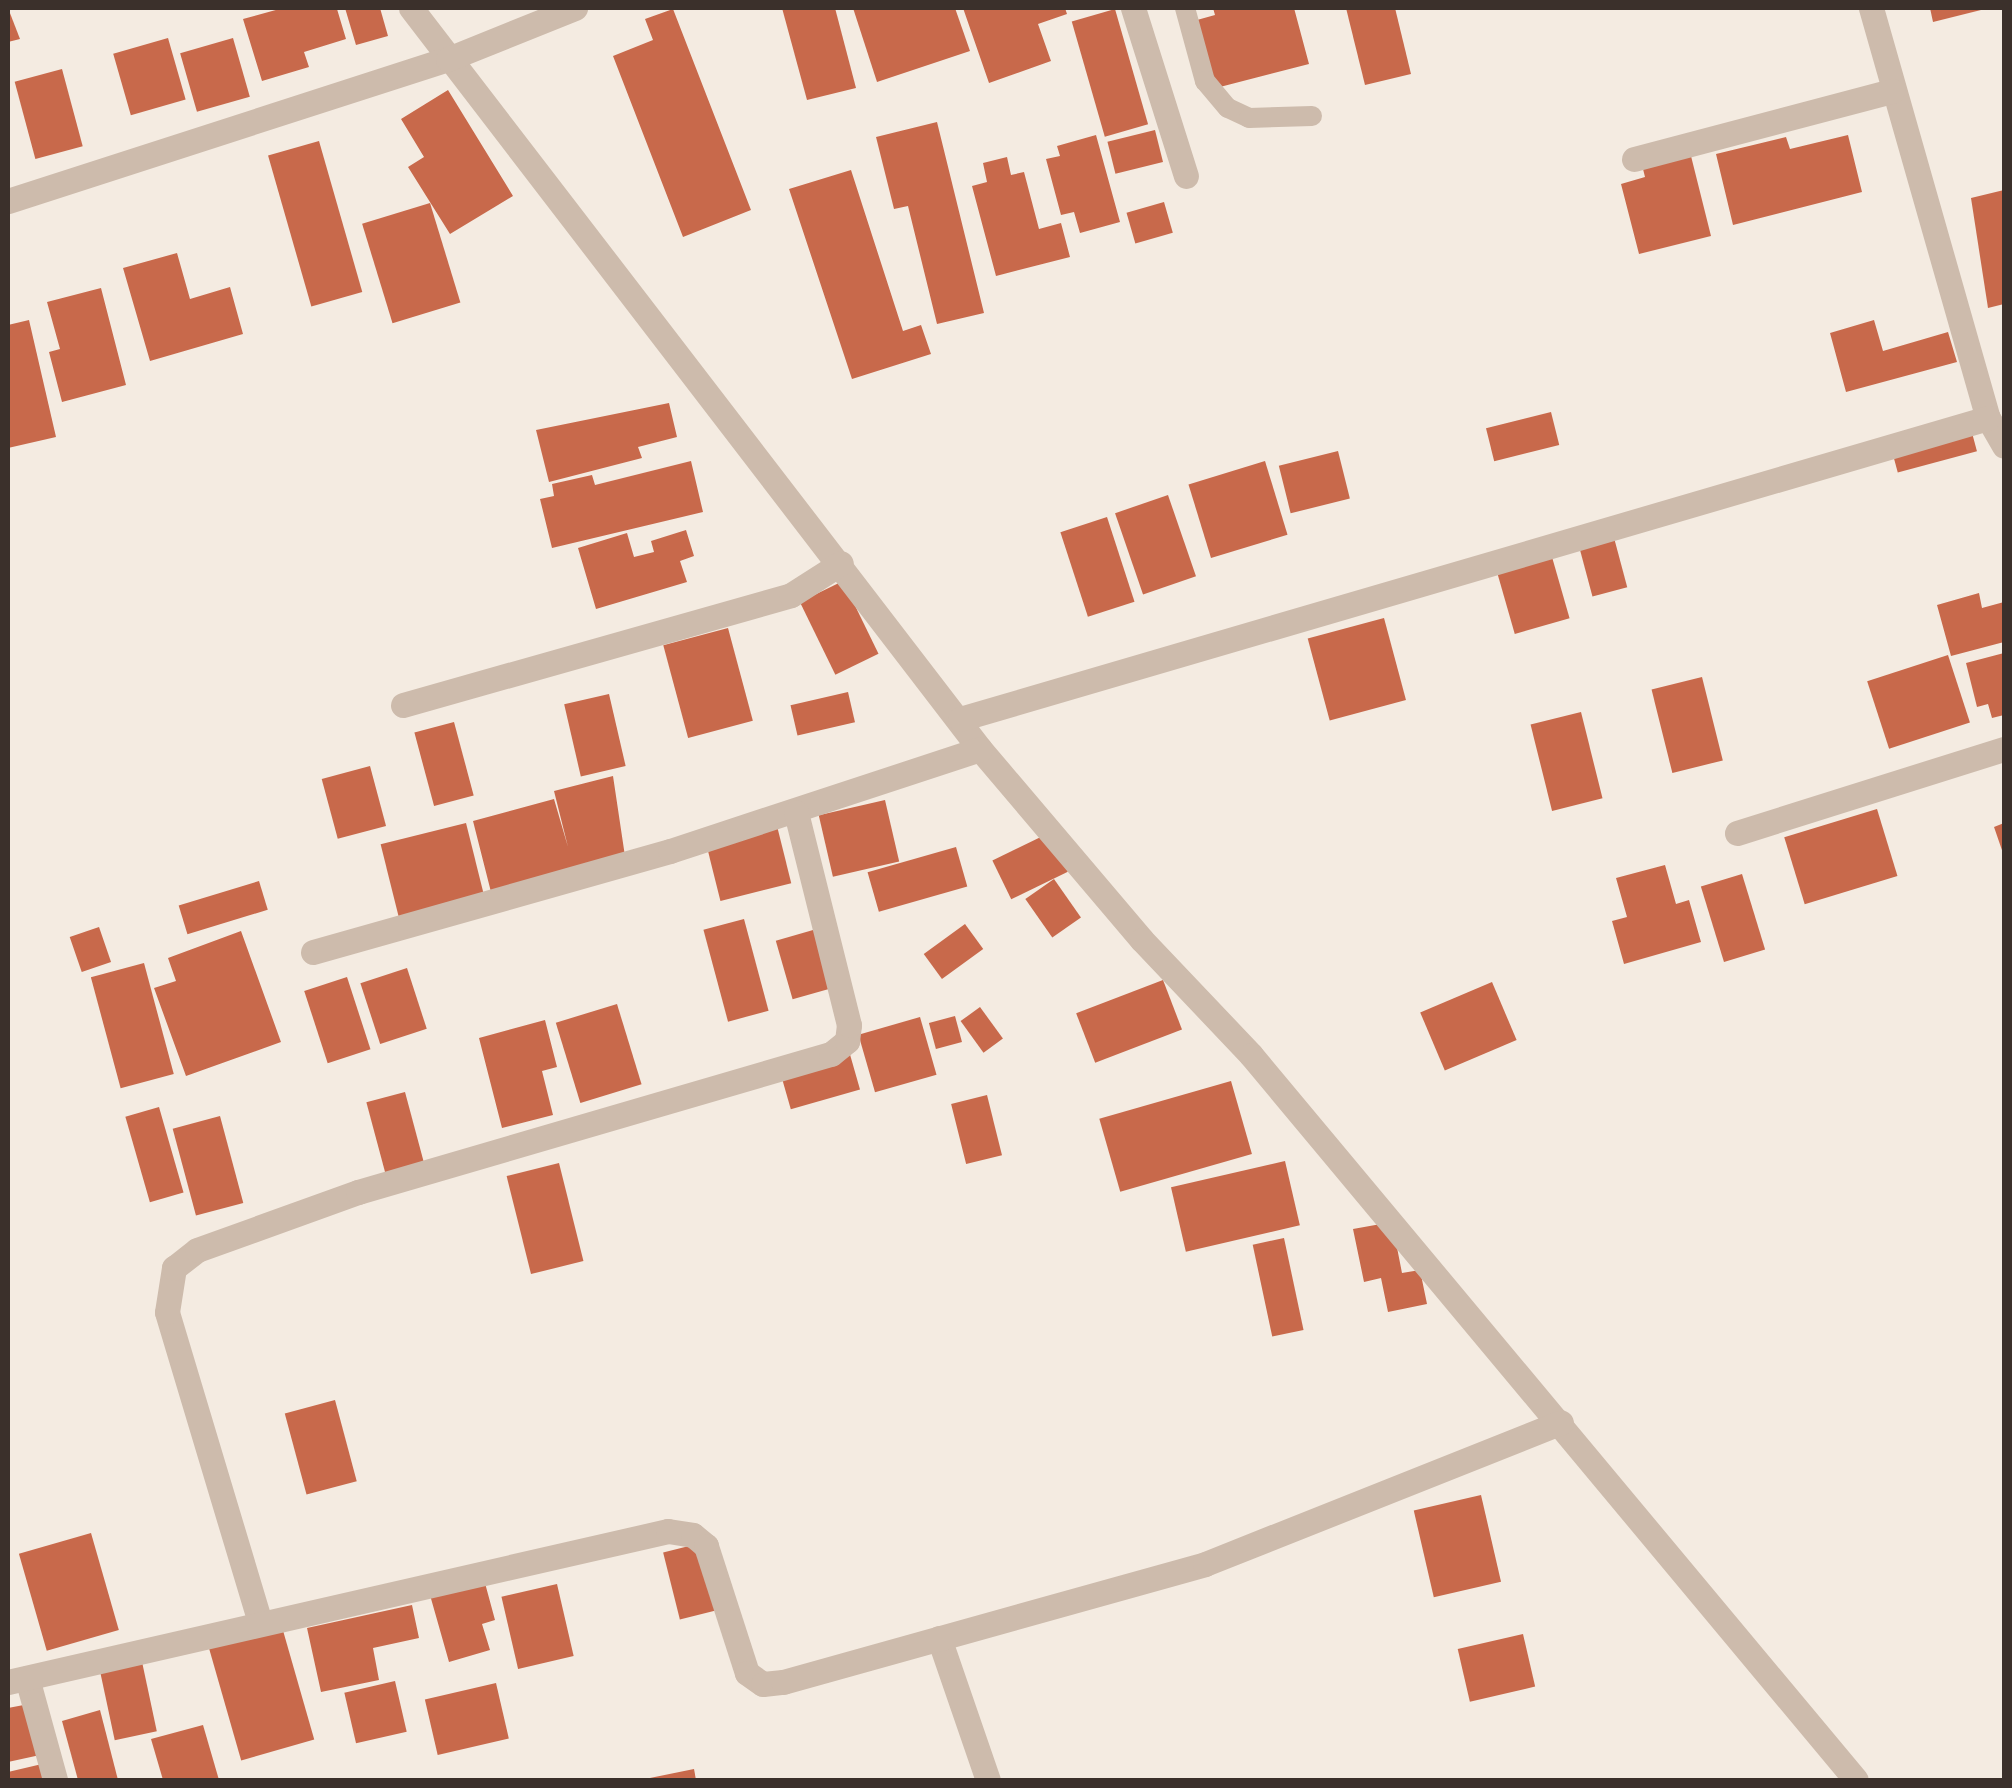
<!DOCTYPE html>
<html>
<head>
<meta charset="utf-8">
<style>
	body { margin:0 }
	#map { position:relative; width:2012px; height:1788px; overflow:hidden; background:#f4ebe1; font-family:Manrope,sans-serif }
	div>[style] { position:absolute }
	.building>* { inset:0; background:#c8694b; transform-origin:0 0 }
	.lane>* { height:20px; margin:-10px; padding:0 10px; transform-origin:10px; border-radius:10px; background:#cdbbac }
	.street>* { height:25px; margin:-12.5px; padding:0 12.5px; transform-origin:12.5px; border-radius:12.5px; background:#cdbbac }
	span { translate:-50% -50%; white-space:nowrap; text-align:center; line-height:1.15; -webkit-text-stroke:8px #fbf5ee; paint-order:stroke }
	.frame { position:absolute; inset:0; border:10px solid #3b302b; pointer-events:none }
</style>
</head>
<body>
<div id="map">
	<div class="building">
		<div style="clip-path:polygon(8px 8px,20px 39px,8px 42px)"></div>
		<div style="clip-path:polygon(283px 8px,337px 9px,346px 39px,304px 52px,309px 67px,262px 81px,243px 19px)"></div>
		<div style="clip-path:polygon(345px 8px,380px 8px,388px 36px,356px 45px)"></div>
		<div style="clip-path:polygon(782px 8px,835px 8px,856px 88px,807px 100px)"></div>
		<div style="clip-path:polygon(853px 8px,955px 8px,970px 51px,877px 82px)"></div>
		<div style="clip-path:polygon(963px 8px,1065px 8px,1067px 14px,1038px 24px,1051px 61px,989px 83px)"></div>
		<div style="clip-path:polygon(1213px 8px,1294px 8px,1309px 64px,1216px 88px,1197px 20px,1215px 15px)"></div>
		<div style="clip-path:polygon(1346px 8px,1395px 8px,1411px 74px,1365px 85px)"></div>
		<div style="clip-path:polygon(1930px 8px,1985px 8px,1985px 9px,1933px 22px)"></div>
		<div style="clip-path:polygon(673px 9px,751px 210px,683px 237px,613px 56px,653px 40px,645px 19px)"></div>
		<div style="left:1115px;top:9px;width:120px;height:45px;rotate:74deg"></div>
		<div style="left:168px;top:38px;width:64px;height:57px;rotate:74deg"></div>
		<div style="left:233px;top:38px;width:61px;height:55px;rotate:74deg"></div>
		<div style="left:62px;top:69px;width:80px;height:49px;rotate:75deg"></div>
		<div style="clip-path:polygon(448px 90px,513px 196px,450px 234px,408px 167px,424px 157px,401px 119px)"></div>
		<div style="clip-path:polygon(937px 122px,984px 313px,937px 324px,908px 206px,894px 209px,876px 137px)"></div>
		<div style="left:1155px;top:130px;width:33px;height:49px;rotate:76deg"></div>
		<div style="clip-path:polygon(1096px 135px,1120px 222px,1080px 233px,1074px 212px,1061px 215px,1046px 159px,1060px 156px,1057px 146px)"></div>
		<div style="clip-path:polygon(1848px 135px,1862px 192px,1733px 225px,1716px 154px,1786px 137px,1790px 149px)"></div>
		<div style="left:319px;top:141px;width:157px;height:53px;rotate:74deg"></div>
		<div style="clip-path:polygon(1689px 148px,1711px 236px,1639px 254px,1621px 184px,1645px 177px,1641px 161px)"></div>
		<div style="clip-path:polygon(1007px 157px,1011px 175px,1024px 172px,1039px 229px,1061px 223px,1070px 257px,996px 276px,972px 186px,987px 182px,983px 163px)"></div>
		<div style="clip-path:polygon(851px 170px,903px 331px,921px 325px,931px 354px,852px 379px,789px 189px)"></div>
		<div style="clip-path:polygon(2004px 190px,2004px 304px,1988px 308px,1971px 198px)"></div>
		<div style="left:1164px;top:202px;width:32px;height:39px;rotate:74deg"></div>
		<div style="left:430px;top:203px;width:104px;height:71px;rotate:73deg"></div>
		<div style="clip-path:polygon(177px 253px,190px 299px,230px 287px,243px 334px,150px 361px,123px 268px)"></div>
		<div style="clip-path:polygon(101px 288px,126px 385px,62px 402px,49px 352px,60px 349px,47px 302px)"></div>
		<div style="clip-path:polygon(29px 320px,56px 437px,8px 448px,8px 325px)"></div>
		<div style="clip-path:polygon(1874px 320px,1883px 351px,1948px 332px,1957px 362px,1846px 392px,1830px 333px)"></div>
		<div style="clip-path:polygon(669px 403px,677px 437px,638px 447px,642px 458px,549px 482px,536px 430px)"></div>
		<div style="left:1551px;top:412px;width:34px;height:67px;rotate:76deg"></div>
		<div style="left:1971px;top:429px;width:23px;height:82px;rotate:75deg"></div>
		<div style="left:1338px;top:451px;width:49px;height:61px;rotate:76deg"></div>
		<div style="clip-path:polygon(691px 461px,703px 512px,552px 548px,540px 499px,554px 496px,552px 484px,592px 475px,595px 485px)"></div>
		<div style="left:1265px;top:461px;width:77px;height:80px;rotate:73deg"></div>
		<div style="left:1168px;top:495px;width:86px;height:56px;rotate:71deg"></div>
		<div style="left:1107px;top:517px;width:89px;height:49px;rotate:72deg"></div>
		<div style="clip-path:polygon(686px 530px,694px 556px,680px 561px,687px 582px,596px 609px,578px 548px,627px 533px,634px 557px,654px 552px,651px 541px)"></div>
		<div style="left:1613px;top:534px;width:55px;height:36px;rotate:75deg"></div>
		<div style="left:1550px;top:550px;width:71px;height:57px;rotate:74deg"></div>
		<div style="left:843px;top:581px;width:81px;height:48px;rotate:64deg"></div>
		<div style="clip-path:polygon(1979px 593px,1982px 608px,2004px 602px,2004px 642px,1951px 656px,1937px 605px)"></div>
		<div style="left:1384px;top:618px;width:85px;height:79px;rotate:75deg"></div>
		<div style="left:728px;top:628px;width:96px;height:67px;rotate:75deg"></div>
		<div style="clip-path:polygon(2004px 653px,2004px 715px,1992px 718px,1988px 704px,1977px 707px,1966px 663px)"></div>
		<div style="left:1948px;top:655px;width:71px;height:85px;rotate:72deg"></div>
		<div style="left:1702px;top:677px;width:86px;height:52px;rotate:76deg"></div>
		<div style="left:848px;top:692px;width:31px;height:59px;rotate:77deg"></div>
		<div style="left:609px;top:694px;width:74px;height:46px;rotate:77deg"></div>
		<div style="left:1581px;top:712px;width:89px;height:52px;rotate:76deg"></div>
		<div style="left:454px;top:722px;width:76px;height:41px;rotate:75deg"></div>
		<div style="left:370px;top:766px;width:62px;height:50px;rotate:75deg"></div>
		<div style="clip-path:polygon(613px 776px,626px 863px,491px 892px,473px 821px,554px 799px,568px 847px,554px 791px)"></div>
		<div style="left:885px;top:800px;width:63px;height:68px;rotate:77deg"></div>
		<div style="left:1877px;top:809px;width:70px;height:97px;rotate:73deg"></div>
		<div style="left:466px;top:823px;width:77px;height:88px;rotate:76deg"></div>
		<div style="clip-path:polygon(2004px 823px,2004px 856px,1994px 827px)"></div>
		<div style="left:777px;top:826px;width:59px;height:73px;rotate:76deg"></div>
		<div style="left:1049px;top:833px;width:43px;height:63px;rotate:64deg"></div>
		<div style="left:956px;top:847px;width:41px;height:92px;rotate:74deg"></div>
		<div style="clip-path:polygon(1665px 865px,1676px 904px,1689px 900px,1701px 942px,1624px 964px,1612px 921px,1627px 917px,1616px 878px)"></div>
		<div style="left:1742px;top:874px;width:79px;height:43px;rotate:73deg"></div>
		<div style="left:1054px;top:879px;width:47px;height:35px;rotate:55deg"></div>
		<div style="left:259px;top:881px;width:30px;height:84px;rotate:73deg"></div>
		<div style="left:744px;top:919px;width:95px;height:42px;rotate:75deg"></div>
		<div style="left:965px;top:924px;width:31px;height:51px;rotate:54deg"></div>
		<div style="left:99px;top:927px;width:37px;height:31px;rotate:71deg"></div>
		<div style="left:820px;top:928px;width:61px;height:46px;rotate:74deg"></div>
		<div style="clip-path:polygon(241px 931px,281px 1042px,186px 1076px,154px 988px,176px 981px,168px 958px)"></div>
		<div style="left:144px;top:963px;width:115px;height:55px;rotate:75deg"></div>
		<div style="left:407px;top:968px;width:64px;height:49px;rotate:72deg"></div>
		<div style="left:347px;top:977px;width:76px;height:45px;rotate:72deg"></div>
		<div style="left:1163px;top:980px;width:53px;height:93px;rotate:69deg"></div>
		<div style="left:1492px;top:982px;width:63px;height:78px;rotate:67deg"></div>
		<div style="left:617px;top:1004px;width:84px;height:64px;rotate:73deg"></div>
		<div style="left:980px;top:1007px;width:39px;height:24px;rotate:54deg"></div>
		<div style="left:955px;top:1016px;width:27px;height:27px;rotate:75deg"></div>
		<div style="left:920px;top:1017px;width:60px;height:64px;rotate:74deg"></div>
		<div style="clip-path:polygon(545px 1020px,557px 1067px,542px 1071px,553px 1115px,502px 1128px,479px 1038px)"></div>
		<div style="left:849px;top:1051px;width:40px;height:72px;rotate:74deg"></div>
		<div style="left:1231px;top:1081px;width:76px;height:137px;rotate:74deg"></div>
		<div style="left:405px;top:1092px;width:75px;height:40px;rotate:75deg"></div>
		<div style="left:987px;top:1095px;width:62px;height:37px;rotate:76deg"></div>
		<div style="left:159px;top:1107px;width:89px;height:35px;rotate:74deg"></div>
		<div style="left:220px;top:1116px;width:90px;height:49px;rotate:75deg"></div>
		<div style="left:1285px;top:1161px;width:66px;height:117px;rotate:77deg"></div>
		<div style="left:559px;top:1163px;width:101px;height:54px;rotate:76deg"></div>
		<div style="clip-path:polygon(1392px 1222px,1402px 1273px,1420px 1270px,1427px 1304px,1388px 1312px,1381px 1278px,1364px 1282px,1353px 1229px)"></div>
		<div style="left:1284px;top:1238px;width:94px;height:32px;rotate:78deg"></div>
		<div style="left:335px;top:1400px;width:84px;height:52px;rotate:75deg"></div>
		<div style="left:1481px;top:1495px;width:89px;height:69px;rotate:77deg"></div>
		<div style="left:91px;top:1533px;width:101px;height:75px;rotate:74deg"></div>
		<div style="left:701px;top:1543px;width:69px;height:39px;rotate:76deg"></div>
		<div style="clip-path:polygon(482px 1572px,495px 1620px,482px 1624px,490px 1650px,449px 1662px,428px 1588px)"></div>
		<div style="left:557px;top:1584px;width:74px;height:57px;rotate:77deg"></div>
		<div style="clip-path:polygon(412px 1605px,419px 1638px,373px 1648px,379px 1680px,321px 1692px,307px 1628px)"></div>
		<div style="left:282px;top:1627px;width:117px;height:76px;rotate:74deg"></div>
		<div style="left:1523px;top:1634px;width:54px;height:67px;rotate:77deg"></div>
		<div style="left:141px;top:1657px;width:76px;height:43px;rotate:78deg"></div>
		<div style="left:395px;top:1681px;width:52px;height:52px;rotate:77deg"></div>
		<div style="left:496px;top:1683px;width:57px;height:73px;rotate:77deg"></div>
		<div style="clip-path:polygon(29px 1704px,40px 1755px,8px 1762px,8px 1708px)"></div>
		<div style="clip-path:polygon(100px 1710px,118px 1780px,78px 1780px,62px 1721px)"></div>
		<div style="clip-path:polygon(203px 1725px,219px 1780px,163px 1780px,151px 1739px)"></div>
		<div style="clip-path:polygon(42px 1764px,46px 1780px,8px 1780px,8px 1772px)"></div>
		<div style="clip-path:polygon(694px 1769px,696px 1780px,645px 1780px,645px 1779px)"></div>
	</div>
	<div class="lane">
		<div style="left:1185px;top:8px;width:76px;rotate:74.7deg"></div>
		<div style="left:1205px;top:81px;width:35px;rotate:50deg"></div>
		<div style="left:1228px;top:108px;width:23px;rotate:25deg"></div>
		<div style="left:1249px;top:118px;width:63px;rotate:-1.8deg"></div>
	</div>
	<div class="street">
		<div style="left:411px;top:8px;width:934px;rotate:52.48deg"></div>
		<div style="left:980px;top:749px;width:250px;rotate:49.7deg"></div>
		<div style="left:1142px;top:940px;width:158px;rotate:46.5deg"></div>
		<div style="left:1251px;top:1055px;width:944px;rotate:50.16deg"></div>
		<div style="left:1133px;top:8px;width:176px;rotate:72.5deg"></div>
		<div style="left:1871px;top:8px;width:426px;rotate:74.1deg"></div>
		<div style="left:1988px;top:418px;width:32px;rotate:60deg"></div>
		<div style="left:1634px;top:159px;width:267px;rotate:-14.8deg"></div>
		<div style="left:8px;top:201px;width:462px;rotate:-17.9deg"></div>
		<div style="left:448px;top:59px;width:137px;rotate:-21.9deg"></div>
		<div style="left:403px;top:705px;width:403px;rotate:-15.8deg"></div>
		<div style="left:791px;top:595px;width:59px;rotate:-32.6deg"></div>
		<div style="left:960px;top:719px;width:1071px;rotate:-16.32deg"></div>
		<div style="left:1737px;top:833px;width:280px;rotate:-17.5deg"></div>
		<div style="left:313px;top:952px;width:371px;rotate:-15.8deg"></div>
		<div style="left:670px;top:851px;width:326px;rotate:-18.2deg"></div>
		<div style="left:259px;top:1619px;width:320px;rotate:-106.7deg"></div>
		<div style="left:167px;top:1312px;width:45px;rotate:-81deg"></div>
		<div style="left:174px;top:1268px;width:29px;rotate:-38deg"></div>
		<div style="left:197px;top:1250px;width:171px;rotate:-19.8deg"></div>
		<div style="left:358px;top:1192px;width:493px;rotate:-16.3deg"></div>
		<div style="left:831px;top:1054px;width:21px;rotate:-39deg"></div>
		<div style="left:847px;top:1041px;width:16px;rotate:-83deg"></div>
		<div style="left:849px;top:1025px;width:219px;rotate:-104deg"></div>
		<div style="left:939px;top:1638px;width:150px;rotate:71deg"></div>
		<div style="left:27px;top:1678px;width:106px;rotate:74.6deg"></div>
		<div style="left:8px;top:1682px;width:677px;rotate:-12.89deg"></div>
		<div style="left:668px;top:1531px;width:25px;rotate:9deg"></div>
		<div style="left:693px;top:1535px;width:17px;rotate:40deg"></div>
		<div style="left:706px;top:1546px;width:133px;rotate:72.1deg"></div>
		<div style="left:747px;top:1673px;width:19px;rotate:35deg"></div>
		<div style="left:763px;top:1684px;width:20px;rotate:-6deg"></div>
		<div style="left:783px;top:1682px;width:438px;rotate:-15.6deg"></div>
		<div style="left:1205px;top:1564px;width:383px;rotate:-21.7deg"></div>
	</div>
	<div class="frame"></div>
</div>
</body>
</html>
